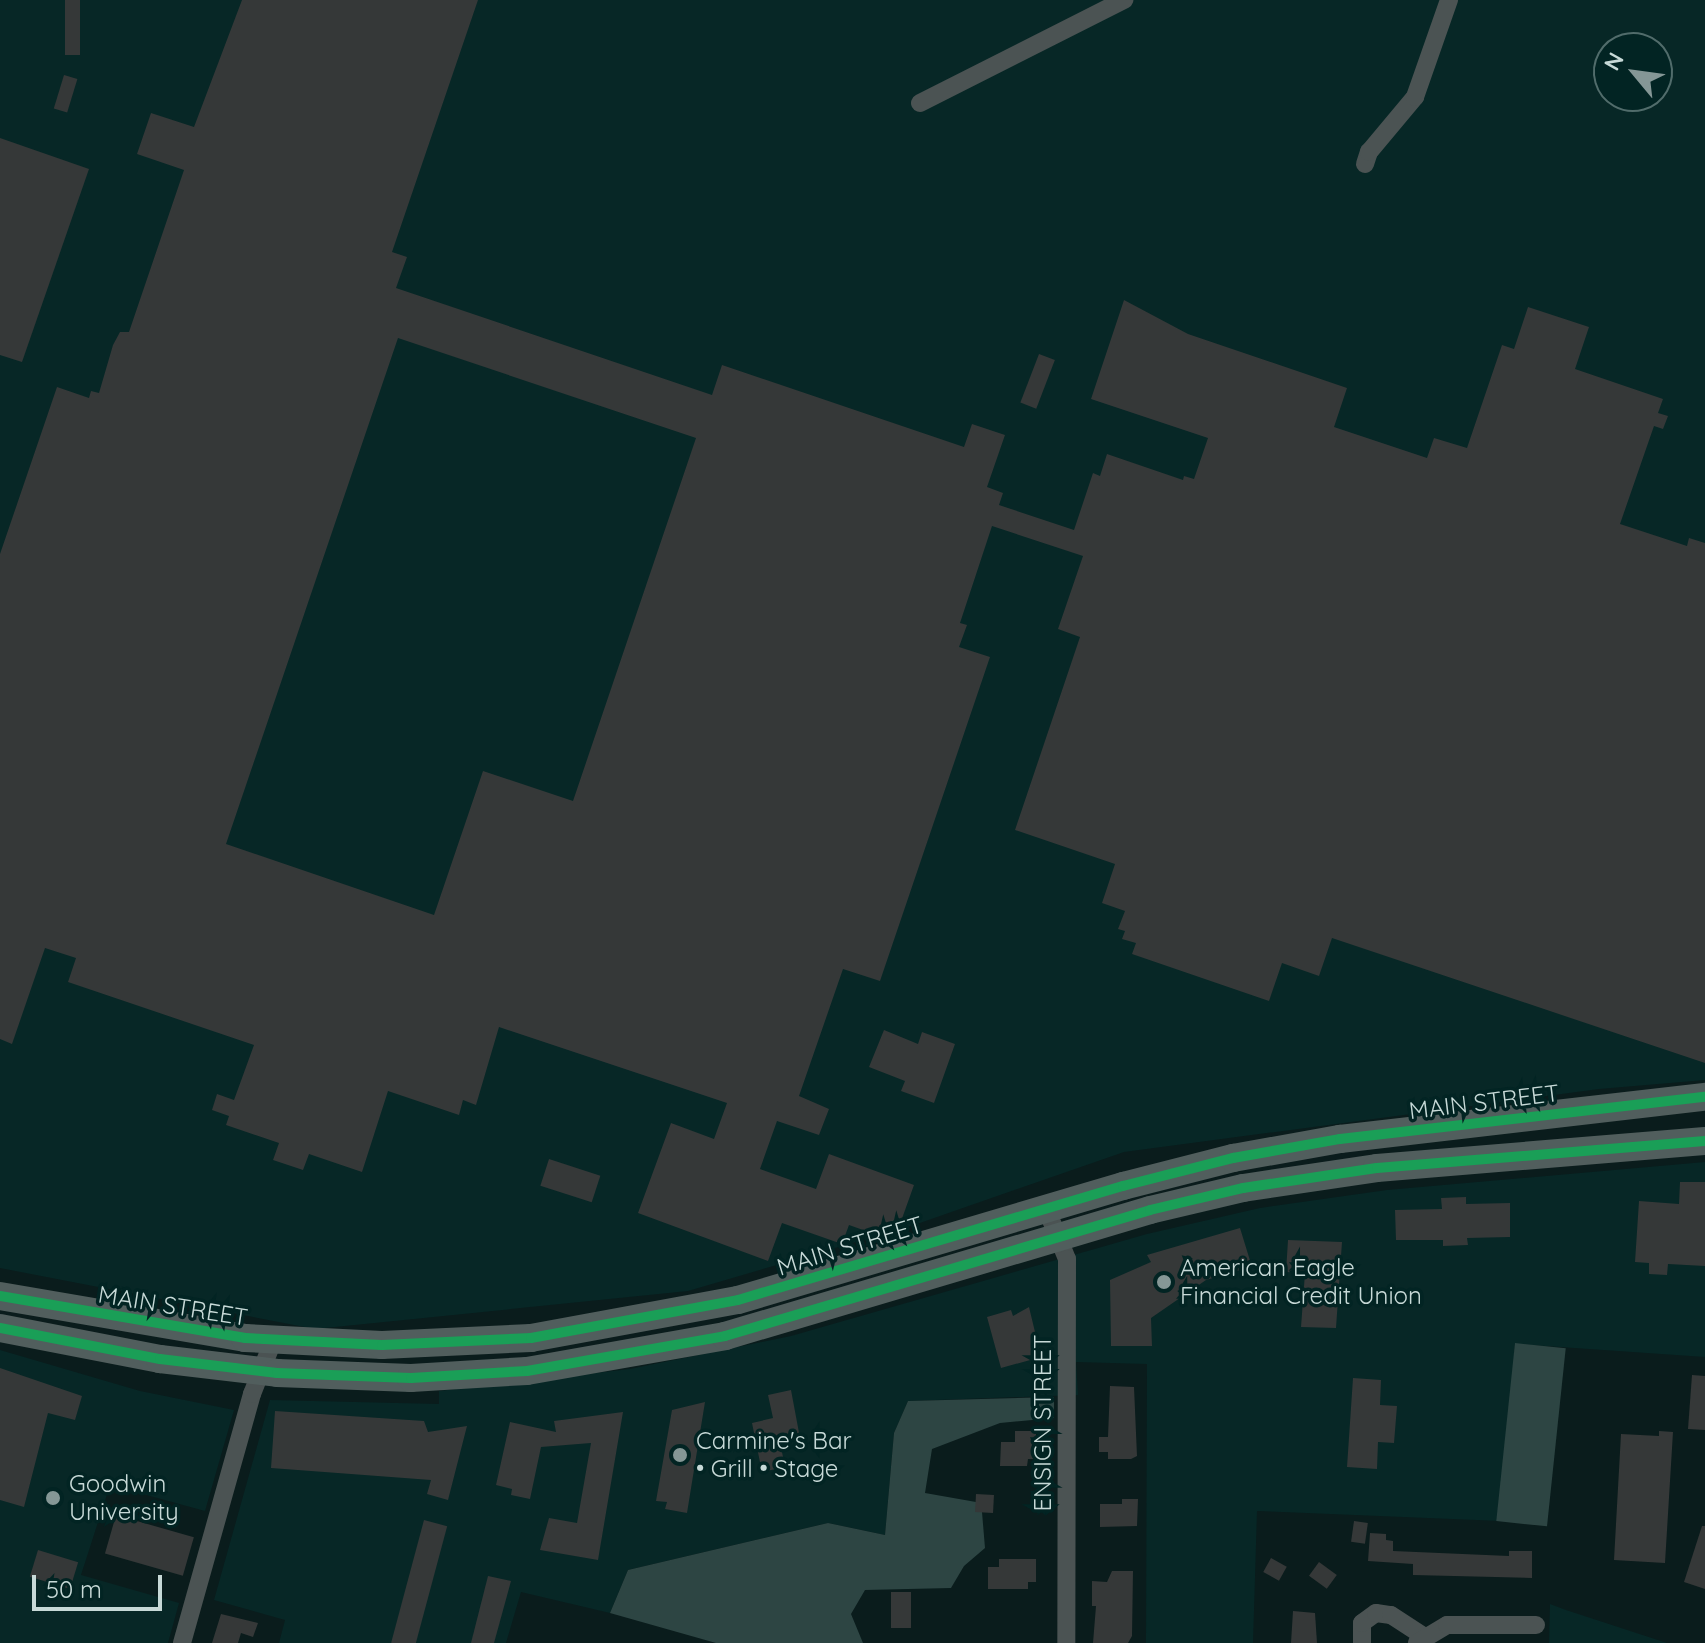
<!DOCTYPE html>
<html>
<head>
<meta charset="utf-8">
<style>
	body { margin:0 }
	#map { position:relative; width:1705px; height:1643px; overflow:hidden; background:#0a1c1c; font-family:Quicksand,sans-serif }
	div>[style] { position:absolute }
	.built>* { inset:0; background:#072726 }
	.green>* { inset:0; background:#2d4543; transform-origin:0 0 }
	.building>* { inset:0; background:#353838; transform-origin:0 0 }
	.minor>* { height:18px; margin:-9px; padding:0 9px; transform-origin:9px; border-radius:9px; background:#4b5353 }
	.primary>* { height:28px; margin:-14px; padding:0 14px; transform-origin:14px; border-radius:14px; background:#515e5d }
	.cycleway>* { height:10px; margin:-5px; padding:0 5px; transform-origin:5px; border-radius:5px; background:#1a9f57 }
	.dots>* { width:22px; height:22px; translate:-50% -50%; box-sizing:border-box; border:4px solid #022423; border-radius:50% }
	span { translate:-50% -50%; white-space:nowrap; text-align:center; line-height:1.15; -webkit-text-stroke:7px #022423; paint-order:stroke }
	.street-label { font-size:24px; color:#c7d9d7 }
	.poi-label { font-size:24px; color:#c7d9d7 }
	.left { translate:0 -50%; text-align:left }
	.north { position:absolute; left:1593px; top:32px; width:80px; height:80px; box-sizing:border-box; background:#022423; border:2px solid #516c6b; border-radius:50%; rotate:299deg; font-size:22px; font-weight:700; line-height:32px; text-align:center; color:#c7d9d7 }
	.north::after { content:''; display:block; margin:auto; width:28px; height:36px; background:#859796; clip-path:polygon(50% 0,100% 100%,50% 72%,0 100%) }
	.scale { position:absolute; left:32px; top:1575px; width:130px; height:36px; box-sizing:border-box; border:4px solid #c7d9d7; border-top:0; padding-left:10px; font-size:24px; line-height:28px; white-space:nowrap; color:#c7d9d7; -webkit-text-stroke:6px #022423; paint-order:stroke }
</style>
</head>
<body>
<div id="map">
	<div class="built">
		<div style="clip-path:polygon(evenodd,0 0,1705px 0,1705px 1080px,1599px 1089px,1124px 1152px,917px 1224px,688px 1291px,315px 1329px,0 1268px,0 0,1609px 48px,1657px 48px,1657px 96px,1609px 96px,1609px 48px)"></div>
		<div style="clip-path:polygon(1705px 1162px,1705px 1357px,1515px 1344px,1501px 1521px,1257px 1511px,1253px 1643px,1146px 1643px,1147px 1364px,1076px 1362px,1078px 1395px,908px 1401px,894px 1433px,885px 1535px,828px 1523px,628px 1570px,610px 1613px,521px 1592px,506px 1643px,279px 1643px,285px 1620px,214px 1600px,270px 1400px,439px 1404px,439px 1391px,630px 1369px,791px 1336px,1147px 1234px,1260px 1208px,1387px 1190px)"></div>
		<div style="clip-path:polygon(0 1350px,140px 1391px,234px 1410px,205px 1511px,110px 1485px,81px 1575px,179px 1603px,168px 1643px,0 1643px)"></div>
		<div style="clip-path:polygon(1550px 1604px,1566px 1610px,1667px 1643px,1549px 1643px)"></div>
	</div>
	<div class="green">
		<div style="left:1515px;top:1343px;width:51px;height:179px;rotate:6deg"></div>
		<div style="clip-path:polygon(1054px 1397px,1054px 1418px,1000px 1423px,932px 1449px,925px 1493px,976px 1502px,976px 1511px,982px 1512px,985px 1548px,964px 1566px,951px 1588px,865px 1590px,851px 1614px,863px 1643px,716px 1643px,610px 1613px,628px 1570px,828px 1523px,885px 1535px,894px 1433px,908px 1401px)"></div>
	</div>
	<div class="building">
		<div style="left:65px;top:0;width:15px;height:55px"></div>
		<div style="clip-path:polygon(evenodd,242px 0,478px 0,392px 252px,407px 257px,396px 288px,712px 395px,722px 365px,964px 447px,972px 424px,1005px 435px,987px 487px,1003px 493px,999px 505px,1074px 530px,1093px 473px,1100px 476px,1107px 454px,1183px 480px,1184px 476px,1194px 479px,1208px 438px,1091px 399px,1124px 300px,1188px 334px,1347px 388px,1334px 427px,1427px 458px,1434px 438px,1467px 448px,1502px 345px,1514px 349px,1528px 307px,1589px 327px,1575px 369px,1663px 399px,1658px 413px,1668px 416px,1663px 429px,1654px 426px,1620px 524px,1687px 546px,1689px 538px,1705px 543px,1705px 1063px,1332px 938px,1319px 976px,1282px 963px,1269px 1001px,1132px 954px,1136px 943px,1122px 939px,1125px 931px,1118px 929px,1125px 911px,1102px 903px,1115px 864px,1015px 830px,1080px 637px,1058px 629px,1083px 556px,992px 526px,960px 623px,967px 625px,959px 647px,990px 657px,880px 981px,843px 969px,799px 1096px,829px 1109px,819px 1135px,777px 1121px,760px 1169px,816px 1189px,829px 1154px,914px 1185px,899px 1227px,884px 1222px,880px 1236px,849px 1225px,842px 1244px,782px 1223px,768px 1261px,638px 1213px,671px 1123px,714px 1139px,727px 1103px,499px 1027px,476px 1105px,463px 1100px,459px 1115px,388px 1091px,362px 1172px,309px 1154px,303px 1170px,273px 1160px,279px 1143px,226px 1125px,229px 1116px,212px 1110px,217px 1094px,234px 1100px,254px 1045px,68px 982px,76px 958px,45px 948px,12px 1044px,0 1039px,0 554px,57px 387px,89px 398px,91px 391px,99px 393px,113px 345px,120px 332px,129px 332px,184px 170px,137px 154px,151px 113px,194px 127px,242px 0,398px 338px,696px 438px,573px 801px,483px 771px,434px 915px,226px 844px,398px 338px)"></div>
		<div style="left:64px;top:75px;width:14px;height:35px;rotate:17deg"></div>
		<div style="clip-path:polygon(0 138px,89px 169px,22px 362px,0 355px)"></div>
		<div style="left:1039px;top:354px;width:17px;height:52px;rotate:21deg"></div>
		<div style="clip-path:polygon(884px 1030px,918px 1044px,922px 1032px,955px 1044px,934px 1103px,901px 1091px,905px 1081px,869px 1067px)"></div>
		<div style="left:549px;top:1159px;width:54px;height:28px;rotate:18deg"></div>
		<div style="clip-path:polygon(1680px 1182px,1705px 1182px,1705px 1266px,1668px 1264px,1667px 1275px,1649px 1274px,1649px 1263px,1635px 1262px,1639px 1201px,1679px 1204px)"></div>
		<div style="clip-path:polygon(1466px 1197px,1466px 1204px,1510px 1203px,1510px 1237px,1467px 1238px,1468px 1245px,1443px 1246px,1443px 1240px,1396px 1240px,1395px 1210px,1442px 1209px,1441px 1198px)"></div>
		<div style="clip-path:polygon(1240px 1228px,1252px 1267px,1206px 1280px,1151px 1318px,1152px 1346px,1111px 1346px,1110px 1280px,1151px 1262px,1147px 1255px)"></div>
		<div style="clip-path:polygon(1288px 1240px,1342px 1242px,1336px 1328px,1301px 1327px,1305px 1273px,1286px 1272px)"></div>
		<div style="clip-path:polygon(1029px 1307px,1041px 1357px,1001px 1368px,987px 1317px,1011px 1310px,1013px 1316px)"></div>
		<div style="clip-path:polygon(0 1368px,82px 1396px,75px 1420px,48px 1413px,24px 1507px,0 1500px)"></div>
		<div style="clip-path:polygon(1692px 1375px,1705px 1376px,1705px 1430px,1688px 1429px)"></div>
		<div style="clip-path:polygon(1353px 1378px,1381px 1380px,1380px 1405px,1397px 1406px,1394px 1443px,1378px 1442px,1377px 1469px,1347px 1467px)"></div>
		<div style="clip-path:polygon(1110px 1386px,1134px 1387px,1137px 1456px,1131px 1459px,1108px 1459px,1108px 1452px,1099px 1452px,1099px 1437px,1108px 1437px)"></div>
		<div style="clip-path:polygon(791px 1390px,800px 1438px,780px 1442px,785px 1467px,762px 1472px,752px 1423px,773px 1418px,768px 1395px)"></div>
		<div style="clip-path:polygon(705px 1402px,687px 1513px,665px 1509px,667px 1502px,656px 1501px,672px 1410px)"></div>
		<div style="clip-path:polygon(275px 1411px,424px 1421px,428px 1432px,467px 1426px,448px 1500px,427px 1494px,431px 1480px,271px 1468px)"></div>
		<div style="clip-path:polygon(623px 1412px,598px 1560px,540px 1550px,549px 1518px,577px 1523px,591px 1443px,541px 1447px,530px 1499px,511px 1495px,512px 1489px,496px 1485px,510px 1422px,556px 1432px,554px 1421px)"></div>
		<div style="clip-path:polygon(1015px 1431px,1036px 1431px,1036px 1459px,1028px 1459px,1027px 1466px,1000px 1466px,1001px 1442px,1015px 1442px)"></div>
		<div style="clip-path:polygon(1659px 1431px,1673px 1432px,1665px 1563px,1614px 1560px,1621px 1434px,1659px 1436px)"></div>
		<div style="left:976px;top:1494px;width:18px;height:18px;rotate:3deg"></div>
		<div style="clip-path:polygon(1122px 1499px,1138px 1499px,1137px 1526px,1100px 1527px,1100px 1504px,1122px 1504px)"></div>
		<div style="left:116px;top:1515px;width:81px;height:40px;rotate:16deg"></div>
		<div style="left:424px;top:1520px;width:24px;height:127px;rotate:15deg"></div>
		<div style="left:1354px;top:1521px;width:14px;height:21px;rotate:8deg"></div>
		<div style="clip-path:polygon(1702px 1526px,1705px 1526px,1705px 1589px,1684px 1582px)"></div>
		<div style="clip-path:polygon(1370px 1533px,1386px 1534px,1386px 1540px,1393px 1541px,1393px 1551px,1509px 1556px,1509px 1551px,1532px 1551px,1532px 1578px,1413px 1575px,1413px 1564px,1368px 1561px)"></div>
		<div style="left:38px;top:1550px;width:42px;height:28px;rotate:17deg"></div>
		<div style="left:1271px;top:1558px;width:18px;height:16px;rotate:29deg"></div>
		<div style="clip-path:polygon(999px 1559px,1036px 1559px,1036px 1582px,1028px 1582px,1028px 1589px,988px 1589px,988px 1567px,999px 1567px)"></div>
		<div style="left:1319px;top:1562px;width:22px;height:17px;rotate:36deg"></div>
		<div style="clip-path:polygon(1112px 1571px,1133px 1571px,1132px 1636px,1128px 1643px,1093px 1643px,1096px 1606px,1092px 1606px,1092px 1581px,1107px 1582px)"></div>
		<div style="clip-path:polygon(488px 1576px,511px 1581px,494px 1643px,471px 1643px)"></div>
		<div style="left:891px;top:1592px;width:20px;height:36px"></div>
		<div style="clip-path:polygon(1293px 1611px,1315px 1613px,1317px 1643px,1291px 1643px)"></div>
		<div style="clip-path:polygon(221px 1614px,258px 1623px,253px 1637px,241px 1633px,238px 1643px,212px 1643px)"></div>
	</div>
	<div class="minor">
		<div style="left:920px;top:103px;width:229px;rotate:-26.8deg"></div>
		<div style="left:1365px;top:164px;width:13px;rotate:-72deg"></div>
		<div style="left:1369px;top:152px;width:72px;rotate:-50.1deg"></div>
		<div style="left:1415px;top:97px;width:103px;rotate:-70.7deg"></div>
		<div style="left:1046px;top:1208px;width:55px;rotate:67.6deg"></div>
		<div style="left:1067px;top:1259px;width:384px;rotate:90.1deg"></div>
		<div style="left:182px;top:1643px;width:259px;rotate:-74.3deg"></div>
		<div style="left:252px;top:1394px;width:57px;rotate:-68.4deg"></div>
		<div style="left:1362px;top:1643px;width:20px;rotate:-90deg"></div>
		<div style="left:1362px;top:1623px;width:17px;rotate:-36deg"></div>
		<div style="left:1376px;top:1613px;width:15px;rotate:8deg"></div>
		<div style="left:1391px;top:1615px;width:38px;rotate:33deg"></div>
		<div style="left:1417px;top:1643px;width:35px;rotate:-31deg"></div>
		<div style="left:1447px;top:1625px;width:89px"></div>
	</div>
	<div class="primary">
		<div style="left:0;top:1296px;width:249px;rotate:9.7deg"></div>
		<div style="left:245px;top:1338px;width:137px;rotate:2.9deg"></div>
		<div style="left:382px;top:1345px;width:149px;rotate:-2.7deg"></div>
		<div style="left:531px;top:1338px;width:210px;rotate:-10.4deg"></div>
		<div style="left:738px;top:1300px;width:402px;rotate:-16.5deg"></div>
		<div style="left:1123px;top:1186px;width:114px;rotate:-14.3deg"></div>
		<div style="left:1233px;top:1158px;width:109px;rotate:-10.1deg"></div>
		<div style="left:1340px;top:1139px;width:367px;rotate:-6.6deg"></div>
		<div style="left:0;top:1328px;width:163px;rotate:11deg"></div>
		<div style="left:160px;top:1359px;width:118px;rotate:6.8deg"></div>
		<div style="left:277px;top:1373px;width:134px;rotate:2.1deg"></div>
		<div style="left:411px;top:1378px;width:116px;rotate:-3.5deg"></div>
		<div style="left:527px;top:1371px;width:201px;rotate:-10deg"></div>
		<div style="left:725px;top:1336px;width:443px;rotate:-16.5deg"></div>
		<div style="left:1150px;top:1210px;width:96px;rotate:-13.3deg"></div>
		<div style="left:1243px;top:1188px;width:135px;rotate:-8.5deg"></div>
		<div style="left:1377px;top:1168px;width:329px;rotate:-4.7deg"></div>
	</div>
	<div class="cycleway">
		<div style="left:0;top:1296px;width:249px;rotate:9.7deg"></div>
		<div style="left:245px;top:1338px;width:137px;rotate:2.9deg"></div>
		<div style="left:382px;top:1345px;width:149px;rotate:-2.7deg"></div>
		<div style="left:531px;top:1338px;width:210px;rotate:-10.4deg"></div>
		<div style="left:738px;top:1300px;width:402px;rotate:-16.5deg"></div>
		<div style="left:1123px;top:1186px;width:114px;rotate:-14.3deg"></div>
		<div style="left:1233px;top:1158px;width:109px;rotate:-10.1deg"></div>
		<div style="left:1340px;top:1139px;width:367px;rotate:-6.6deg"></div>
		<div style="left:0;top:1328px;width:163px;rotate:11deg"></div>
		<div style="left:160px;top:1359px;width:118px;rotate:6.8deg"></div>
		<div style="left:277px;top:1373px;width:134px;rotate:2.1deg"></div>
		<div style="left:411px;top:1378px;width:116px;rotate:-3.5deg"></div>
		<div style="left:527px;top:1371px;width:201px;rotate:-10deg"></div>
		<div style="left:725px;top:1336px;width:443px;rotate:-16.5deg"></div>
		<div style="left:1150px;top:1210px;width:96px;rotate:-13.3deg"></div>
		<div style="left:1243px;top:1188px;width:135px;rotate:-8.5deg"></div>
		<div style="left:1377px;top:1168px;width:329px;rotate:-4.7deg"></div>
	</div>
	<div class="dots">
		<div style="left:1164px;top:1282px;background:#859796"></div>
		<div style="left:680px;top:1455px;background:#859796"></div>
		<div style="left:53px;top:1498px;background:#859796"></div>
	</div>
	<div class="street-label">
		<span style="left:1484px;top:1102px;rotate:-7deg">MAIN STREET</span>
		<span style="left:850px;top:1246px;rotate:-17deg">MAIN STREET</span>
		<span style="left:173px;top:1306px;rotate:9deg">MAIN STREET</span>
		<span style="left:1043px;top:1423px;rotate:-90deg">ENSIGN STREET</span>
	</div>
	<div class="poi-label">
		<span class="left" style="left:1180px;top:1282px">American Eagle<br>Financial Credit Union</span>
		<span class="left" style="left:696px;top:1455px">Carmine's Bar<br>• Grill • Stage</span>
		<span class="left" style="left:69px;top:1498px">Goodwin<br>University</span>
	</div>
	<div class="north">N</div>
	<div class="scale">50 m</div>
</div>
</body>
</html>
